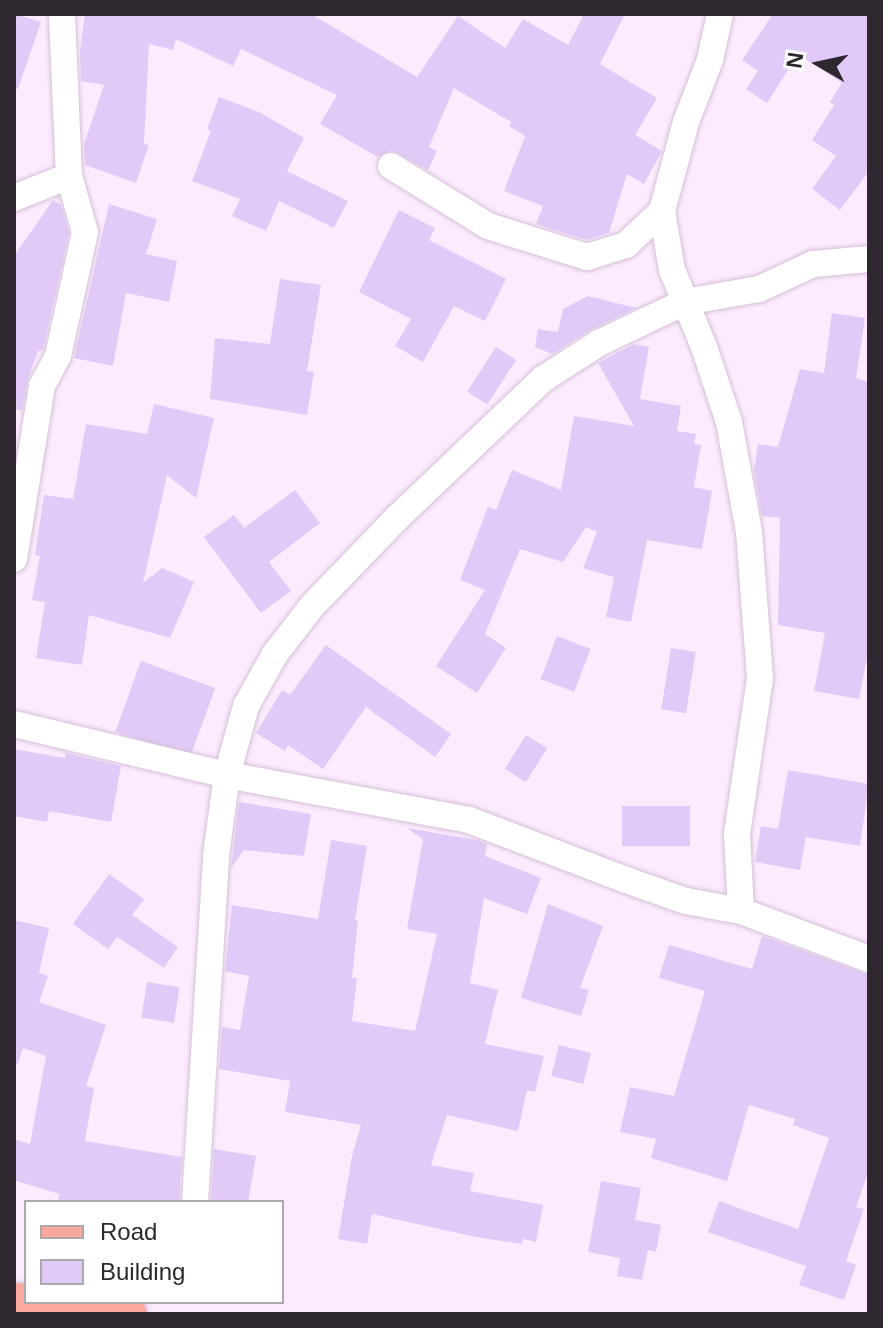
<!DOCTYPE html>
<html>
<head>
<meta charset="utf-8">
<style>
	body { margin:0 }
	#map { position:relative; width:883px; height:1328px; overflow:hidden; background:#fcebfe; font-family:Arial,sans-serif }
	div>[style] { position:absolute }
	.building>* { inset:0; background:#e1caf8; transform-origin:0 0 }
	.roads { filter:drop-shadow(0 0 2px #d5c0d8) drop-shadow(0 0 2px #d5c0d8) }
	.minor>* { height:26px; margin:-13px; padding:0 13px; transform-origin:13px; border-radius:13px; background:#fff }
	.primary>* { height:42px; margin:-21px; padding:0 21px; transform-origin:21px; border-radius:21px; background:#fba89f }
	span { translate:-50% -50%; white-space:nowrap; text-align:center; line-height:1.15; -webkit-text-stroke:8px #fff; paint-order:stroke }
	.frame { position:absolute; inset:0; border:16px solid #2f2730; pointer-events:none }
	.legend { position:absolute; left:24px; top:1200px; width:260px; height:104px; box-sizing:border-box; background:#fff; border:2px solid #aca9ac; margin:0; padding:10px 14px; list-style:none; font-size:24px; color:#2f2730 }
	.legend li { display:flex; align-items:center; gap:16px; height:40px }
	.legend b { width:40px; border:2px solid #aca9ac }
	.north { position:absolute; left:779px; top:24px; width:80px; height:80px; -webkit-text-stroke:6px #fff; paint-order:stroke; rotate:279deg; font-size:22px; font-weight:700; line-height:32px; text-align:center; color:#2f2730 }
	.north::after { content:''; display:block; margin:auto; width:28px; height:36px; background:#2f2730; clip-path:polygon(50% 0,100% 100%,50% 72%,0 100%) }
</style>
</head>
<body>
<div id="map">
	<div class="building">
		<div style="clip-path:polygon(14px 14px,41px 22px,18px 89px,14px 88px)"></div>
		<div style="clip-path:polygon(85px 14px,311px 14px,417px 77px,458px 16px,505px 48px,523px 19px,568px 45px,584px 14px,625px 14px,600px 64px,657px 98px,635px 135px,662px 151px,644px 184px,627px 174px,609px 233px,587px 240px,536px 224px,543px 206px,504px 191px,525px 136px,509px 126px,511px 122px,454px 88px,429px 147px,437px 151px,428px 170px,392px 150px,378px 157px,320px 124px,337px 95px,241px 49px,233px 66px,176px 39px,173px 50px,149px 44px,144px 144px,149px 145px,136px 183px,85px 165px,84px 144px,104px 85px,81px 81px,80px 51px)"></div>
		<div style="clip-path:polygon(773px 14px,869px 14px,869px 171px,840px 210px,812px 189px,836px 156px,812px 140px,834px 105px,830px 102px,842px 83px,798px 54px,767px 103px,746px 89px,758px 71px,742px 60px)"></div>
		<div style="clip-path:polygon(219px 97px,259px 112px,304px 138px,287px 171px,348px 201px,334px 228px,279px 201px,266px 231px,232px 216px,240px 199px,192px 181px,211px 131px,207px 129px)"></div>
		<div style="clip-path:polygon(53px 200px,61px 205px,69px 233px,43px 350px,38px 351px,28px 379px,22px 410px,14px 409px,14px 256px)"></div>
		<div style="clip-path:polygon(109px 204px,157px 219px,146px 254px,177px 261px,169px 302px,126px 293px,113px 366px,74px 358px)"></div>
		<div style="clip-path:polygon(399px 210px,435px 228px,429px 240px,506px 279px,485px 321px,454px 306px,423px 362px,395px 346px,411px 319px,359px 292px)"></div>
		<div style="clip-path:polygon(280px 279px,321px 285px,307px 371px,314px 372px,307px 415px,210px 399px,215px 338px,270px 344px)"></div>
		<div style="clip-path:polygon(588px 296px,636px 308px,592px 329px,552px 354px,535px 347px,538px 329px,558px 332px,563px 309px)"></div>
		<div style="clip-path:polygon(832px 313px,865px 318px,856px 378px,869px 382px,869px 663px,866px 662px,859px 699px,814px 691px,825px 633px,778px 625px,780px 518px,762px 516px,754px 470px,758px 444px,778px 447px,800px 369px,824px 373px)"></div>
		<div style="clip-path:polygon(634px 344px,649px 347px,640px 399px,681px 406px,677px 431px,696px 434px,694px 444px,701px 445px,694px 487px,712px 491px,702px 549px,647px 540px,631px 622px,606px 617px,614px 577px,583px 568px,597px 532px,586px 527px,563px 562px,520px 549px,485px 634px,506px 648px,477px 693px,436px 666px,485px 590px,460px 580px,488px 507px,496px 510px,512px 470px,561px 490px,574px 416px,634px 426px,598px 363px)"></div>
		<div style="left:496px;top:347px;width:24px;height:53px;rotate:33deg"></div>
		<div style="clip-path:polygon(154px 404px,214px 418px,196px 498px,167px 475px,143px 583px,162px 568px,194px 582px,170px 638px,89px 615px,82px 665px,36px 658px,45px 602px,32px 600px,40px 556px,35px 555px,44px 495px,73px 499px,86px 424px,147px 434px)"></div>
		<div style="clip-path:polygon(295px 490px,320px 523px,269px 562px,291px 591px,261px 613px,204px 537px,234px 515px,244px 528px)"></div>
		<div style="left:557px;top:636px;width:36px;height:46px;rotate:21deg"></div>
		<div style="clip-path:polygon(326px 645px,451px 734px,435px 757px,366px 707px,323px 769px,288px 745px,285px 751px,256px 733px,282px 690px,290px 695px)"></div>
		<div style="left:671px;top:648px;width:25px;height:62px;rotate:9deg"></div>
		<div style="left:141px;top:661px;width:79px;height:75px;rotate:20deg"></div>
		<div style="left:526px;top:735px;width:25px;height:40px;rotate:32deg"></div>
		<div style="clip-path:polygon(14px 749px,65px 758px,66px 753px,121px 766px,111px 822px,49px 811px,47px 822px,14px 816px)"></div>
		<div style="clip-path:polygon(788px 770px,869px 784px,860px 846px,806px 837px,800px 870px,755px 862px,761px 826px,778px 829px)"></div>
		<div style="clip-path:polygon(239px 802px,311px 814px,304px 856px,244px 850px,231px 868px)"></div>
		<div style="left:622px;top:806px;width:68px;height:40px"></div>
		<div style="clip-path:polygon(407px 828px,476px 840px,487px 844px,485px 856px,541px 878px,527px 914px,484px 898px,470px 983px,498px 990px,485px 1044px,544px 1056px,535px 1092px,527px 1090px,518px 1131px,447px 1115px,431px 1165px,474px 1173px,470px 1191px,543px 1205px,536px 1242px,523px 1239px,522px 1244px,476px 1237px,372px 1214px,367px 1244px,338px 1239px,352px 1156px,361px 1125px,285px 1112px,290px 1081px,219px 1069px,222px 1027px,240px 1030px,249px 976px,225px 971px,232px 905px,318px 919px,331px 840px,367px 846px,355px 920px,358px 920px,352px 978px,357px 978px,352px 1021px,415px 1031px,437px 934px,407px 929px,423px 839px)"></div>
		<div style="clip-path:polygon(109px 874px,144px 899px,132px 915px,178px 947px,164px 968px,117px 937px,108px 949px,73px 924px)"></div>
		<div style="clip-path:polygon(548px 904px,603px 926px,580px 988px,589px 990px,581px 1016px,521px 998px)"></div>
		<div style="clip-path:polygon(14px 920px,49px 928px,39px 973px,48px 976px,39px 1002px,106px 1025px,86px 1086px,94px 1088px,85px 1141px,182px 1157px,179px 1202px,58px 1202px,59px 1194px,14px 1180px,14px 1139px,30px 1144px,46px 1056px,23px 1048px,18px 1064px,14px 1063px)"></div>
		<div style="clip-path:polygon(762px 936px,869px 975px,869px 1170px,856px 1207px,864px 1209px,846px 1261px,856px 1265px,844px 1300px,799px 1285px,806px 1266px,708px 1232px,719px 1201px,798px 1229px,829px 1138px,793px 1125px,795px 1119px,749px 1105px,727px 1181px,651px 1158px,656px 1139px,620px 1132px,630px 1087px,674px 1096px,705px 991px,659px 978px,669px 945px,752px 969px)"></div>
		<div style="left:147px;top:982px;width:33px;height:36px;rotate:9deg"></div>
		<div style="left:559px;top:1045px;width:33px;height:32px;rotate:14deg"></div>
		<div style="clip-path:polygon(214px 1149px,256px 1156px,248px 1202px,211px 1202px)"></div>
		<div style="clip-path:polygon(601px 1181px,641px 1188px,635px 1220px,661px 1225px,656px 1252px,648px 1250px,642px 1280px,617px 1276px,620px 1258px,588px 1252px)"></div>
	</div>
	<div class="roads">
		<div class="minor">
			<div style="left:720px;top:14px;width:47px;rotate:102.3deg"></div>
			<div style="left:710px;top:60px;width:66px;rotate:111.2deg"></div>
			<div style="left:686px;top:122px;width:92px;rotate:105.1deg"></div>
			<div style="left:662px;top:211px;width:60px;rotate:80.4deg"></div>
			<div style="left:672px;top:270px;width:83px;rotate:67.4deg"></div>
			<div style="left:704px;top:347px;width:79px;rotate:71.6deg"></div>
			<div style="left:729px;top:422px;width:112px;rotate:79.7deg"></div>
			<div style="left:749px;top:532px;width:146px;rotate:85.7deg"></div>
			<div style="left:760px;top:678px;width:158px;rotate:98.4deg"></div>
			<div style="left:737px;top:834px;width:77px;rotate:87deg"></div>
			<div style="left:391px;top:166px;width:114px;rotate:31.7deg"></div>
			<div style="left:488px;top:226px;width:104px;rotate:17.4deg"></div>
			<div style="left:587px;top:257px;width:41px;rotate:-17.1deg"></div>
			<div style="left:626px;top:245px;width:50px;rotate:-43.4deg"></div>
			<div style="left:14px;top:198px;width:59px;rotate:-21.8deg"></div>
			<div style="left:14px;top:559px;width:175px;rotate:-80.8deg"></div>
			<div style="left:42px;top:386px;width:34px;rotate:-62deg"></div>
			<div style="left:58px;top:356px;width:127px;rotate:-77.7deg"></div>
			<div style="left:85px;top:232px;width:58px;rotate:-105.9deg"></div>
			<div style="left:69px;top:176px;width:162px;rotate:-92.5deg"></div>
			<div style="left:14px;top:724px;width:219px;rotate:13.5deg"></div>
			<div style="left:227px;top:775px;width:246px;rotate:10.5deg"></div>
			<div style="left:469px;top:820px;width:168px;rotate:20.9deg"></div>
			<div style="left:626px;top:880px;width:64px;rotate:19.3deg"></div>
			<div style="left:686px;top:901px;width:56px;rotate:10.3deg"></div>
			<div style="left:741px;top:911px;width:137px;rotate:20.6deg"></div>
			<div style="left:195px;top:1202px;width:348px;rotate:-86.5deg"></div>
			<div style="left:216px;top:855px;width:81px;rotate:-82.2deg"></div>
			<div style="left:227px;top:775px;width:72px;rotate:-74.6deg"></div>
			<div style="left:246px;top:706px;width:60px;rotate:-60.9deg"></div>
			<div style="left:275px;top:654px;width:62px;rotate:-52.2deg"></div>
			<div style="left:313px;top:605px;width:122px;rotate:-46deg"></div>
			<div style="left:398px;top:517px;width:200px;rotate:-43.6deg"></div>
			<div style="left:543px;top:379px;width:67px;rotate:-32.7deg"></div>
			<div style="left:599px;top:343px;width:95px;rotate:-25.5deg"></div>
			<div style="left:685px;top:302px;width:75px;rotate:-10deg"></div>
			<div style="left:759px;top:289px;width:60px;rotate:-24.8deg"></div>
			<div style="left:813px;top:264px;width:56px;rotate:-5.1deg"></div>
		</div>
		<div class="primary">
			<div style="left:14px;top:1304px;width:112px;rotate:5.1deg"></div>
		</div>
	</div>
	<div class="frame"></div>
	<ul class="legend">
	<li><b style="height:10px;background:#fba89f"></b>Road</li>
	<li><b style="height:22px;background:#e1caf8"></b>Building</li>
	</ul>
	<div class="north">N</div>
</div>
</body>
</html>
